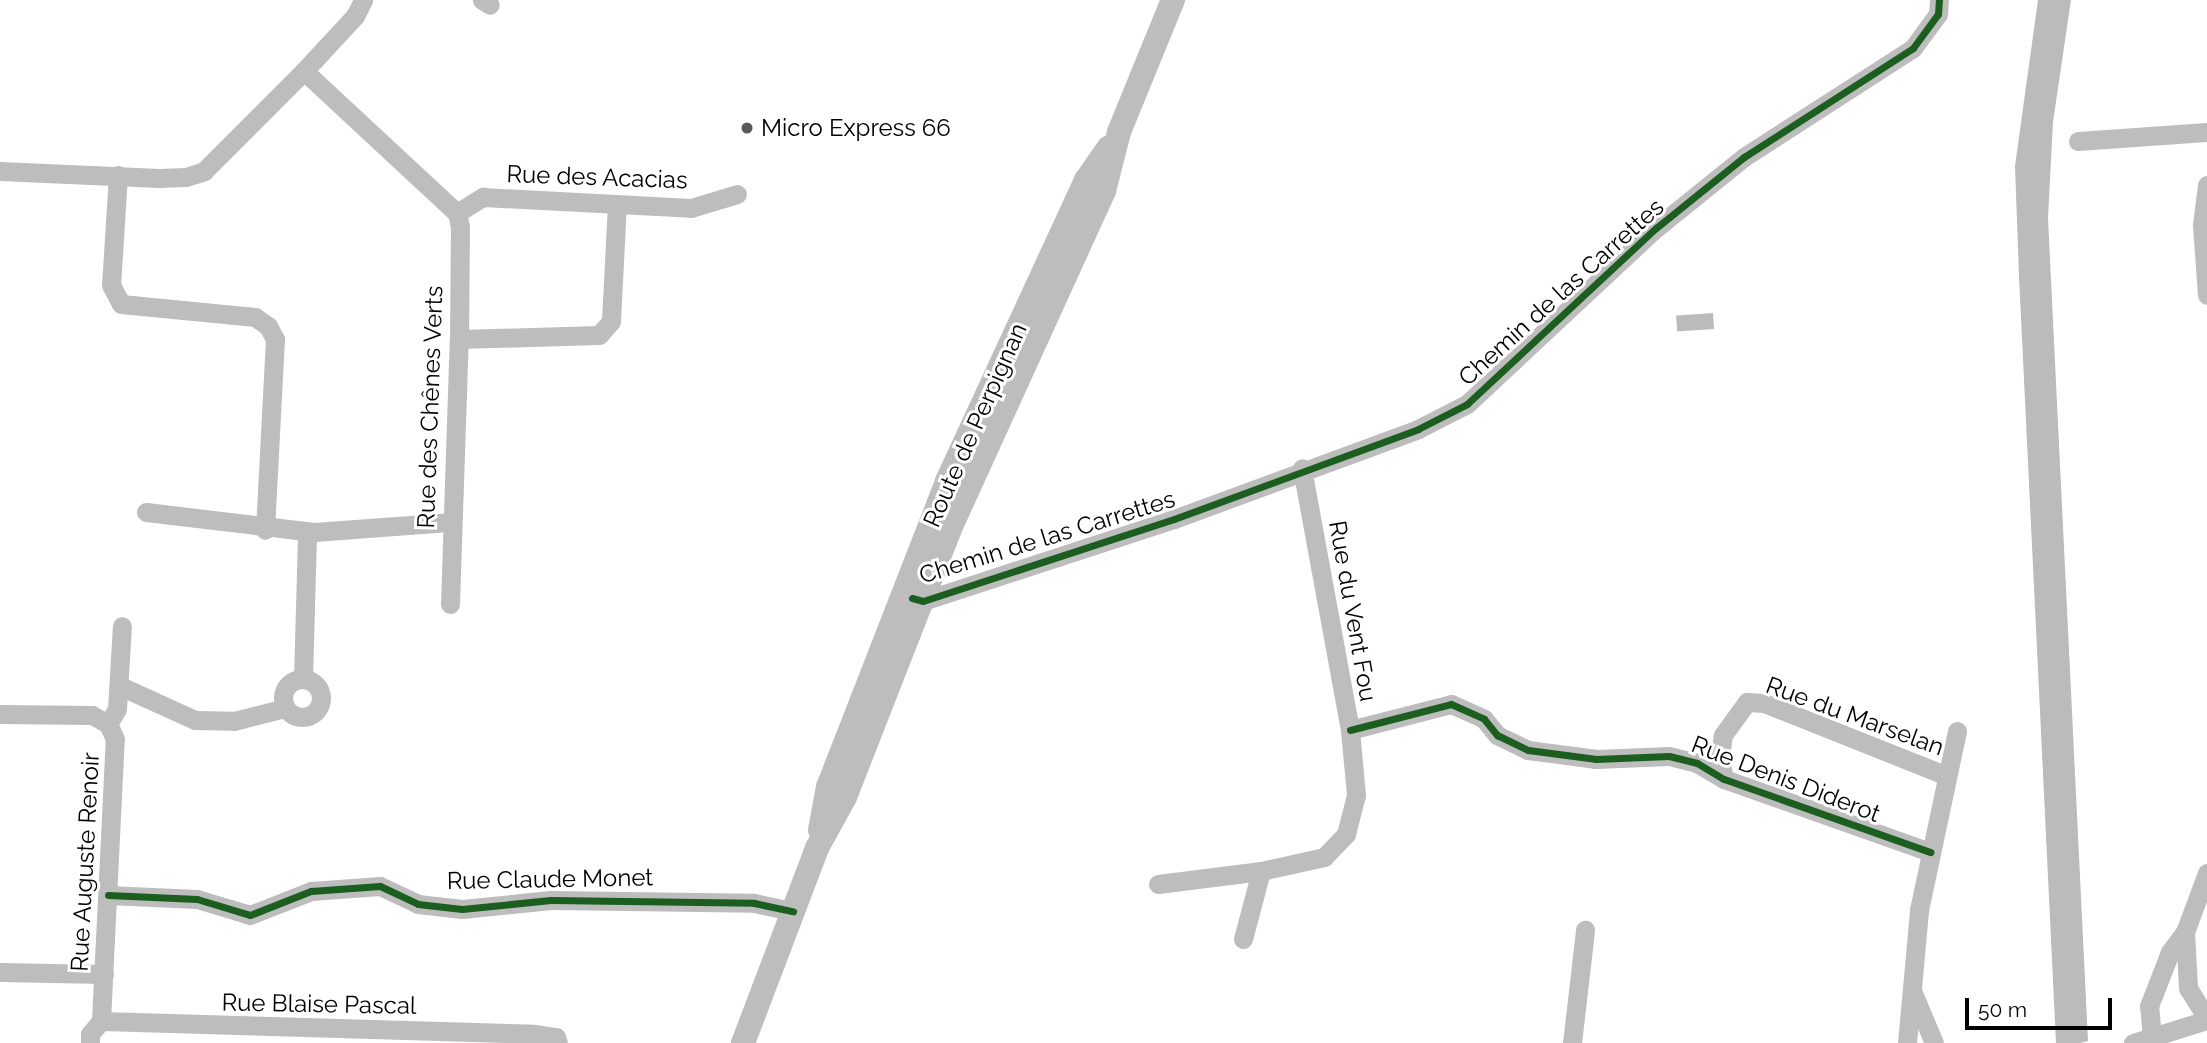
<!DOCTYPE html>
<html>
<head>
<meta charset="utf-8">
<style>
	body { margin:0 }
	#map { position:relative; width:2207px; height:1043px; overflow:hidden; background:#fff; font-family:Raleway,sans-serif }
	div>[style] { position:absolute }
	.water>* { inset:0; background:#bbb; transform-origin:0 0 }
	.minor>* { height:19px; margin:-9.5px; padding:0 9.5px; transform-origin:9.5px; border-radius:9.5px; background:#bdbdbd }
	.minor>.ring { margin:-9.5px; padding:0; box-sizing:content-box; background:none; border:19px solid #bdbdbd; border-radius:50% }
	.major>* { height:24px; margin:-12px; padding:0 12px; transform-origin:12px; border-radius:12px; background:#bdbdbd }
	.cycleway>* { height:7px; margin:-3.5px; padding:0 3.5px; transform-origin:3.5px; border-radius:3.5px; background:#1b5e20 }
	.dots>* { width:19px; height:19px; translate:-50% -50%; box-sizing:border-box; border:4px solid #fff; border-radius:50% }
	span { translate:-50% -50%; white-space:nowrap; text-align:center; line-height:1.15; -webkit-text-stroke:6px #fff; paint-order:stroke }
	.poi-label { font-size:24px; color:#000 }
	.left { translate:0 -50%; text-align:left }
	.street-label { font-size:24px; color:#000 }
	.scale { position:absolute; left:1965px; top:998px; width:147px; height:32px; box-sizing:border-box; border:4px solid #000; border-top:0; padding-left:9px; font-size:21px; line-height:24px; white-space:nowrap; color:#000; -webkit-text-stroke:5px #fff; paint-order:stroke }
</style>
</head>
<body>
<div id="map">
	<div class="water">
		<div style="clip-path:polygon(2038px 0,2071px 0,2053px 122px,2048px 218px,2088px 1041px,2080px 1043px,2056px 1043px,2019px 276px,2015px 166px)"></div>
		<div style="left:1713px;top:313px;width:16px;height:37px;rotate:86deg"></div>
	</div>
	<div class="minor">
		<div style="left:482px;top:0;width:9px;rotate:32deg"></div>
		<div style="left:304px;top:71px;width:209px;rotate:42.9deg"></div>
		<div style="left:457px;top:213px;width:31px;rotate:-32deg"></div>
		<div style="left:483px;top:197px;width:208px;rotate:3deg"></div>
		<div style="left:691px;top:208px;width:48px;rotate:-16.9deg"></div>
		<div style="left:2078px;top:141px;width:129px;rotate:-4deg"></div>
		<div style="left:0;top:171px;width:159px;rotate:2.5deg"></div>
		<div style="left:159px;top:178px;width:27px;rotate:-2deg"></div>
		<div style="left:186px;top:177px;width:19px;rotate:-18deg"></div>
		<div style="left:204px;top:171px;width:141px;rotate:-45deg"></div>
		<div style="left:304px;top:71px;width:75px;rotate:-47.2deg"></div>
		<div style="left:355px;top:16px;width:18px;rotate:-63deg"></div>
		<div style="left:118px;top:175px;width:110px;rotate:93.6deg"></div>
		<div style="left:111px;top:285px;width:21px;rotate:62deg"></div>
		<div style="left:121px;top:304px;width:135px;rotate:5.5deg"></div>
		<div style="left:255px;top:317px;width:16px;rotate:35deg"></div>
		<div style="left:268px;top:326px;width:15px;rotate:62deg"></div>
		<div style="left:275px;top:339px;width:191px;rotate:93deg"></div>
		<div style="left:2207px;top:185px;width:40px;rotate:97.1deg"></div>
		<div style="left:2202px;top:225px;width:70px;rotate:85.9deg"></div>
		<div style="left:459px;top:339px;width:140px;rotate:-1.6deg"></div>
		<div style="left:599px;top:335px;width:18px;rotate:-49deg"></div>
		<div style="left:611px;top:321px;width:117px;rotate:-87.1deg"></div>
		<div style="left:146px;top:512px;width:169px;rotate:6.8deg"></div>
		<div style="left:314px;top:532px;width:135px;rotate:-4.2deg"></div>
		<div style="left:915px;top:599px;width:8px;rotate:14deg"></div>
		<div style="left:923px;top:601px;width:264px;rotate:-18.1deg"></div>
		<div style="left:1174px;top:519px;width:260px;rotate:-20.2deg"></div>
		<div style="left:1418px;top:429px;width:55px;rotate:-27deg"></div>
		<div style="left:1467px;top:404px;width:258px;rotate:-43deg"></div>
		<div style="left:1656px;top:228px;width:113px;rotate:-38.9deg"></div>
		<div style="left:1744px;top:157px;width:201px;rotate:-32.8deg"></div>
		<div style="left:1913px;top:48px;width:42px;rotate:-53.7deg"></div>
		<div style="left:1938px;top:14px;width:14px;rotate:-86deg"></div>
		<div style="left:450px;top:604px;width:265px;rotate:-88.1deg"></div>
		<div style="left:459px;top:339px;width:112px;rotate:-89.5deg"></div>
		<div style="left:460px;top:227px;width:14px;rotate:-102deg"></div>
		<div class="ring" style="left:283px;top:679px;width:19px;height:19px"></div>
		<div style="left:303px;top:679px;width:147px;rotate:-88.4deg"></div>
		<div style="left:120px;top:686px;width:82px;rotate:24.4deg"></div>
		<div style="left:195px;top:720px;width:39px;rotate:1deg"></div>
		<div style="left:234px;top:721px;width:53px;rotate:-14.3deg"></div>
		<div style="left:0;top:714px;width:92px;rotate:0.6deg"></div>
		<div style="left:92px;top:715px;width:18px;rotate:29deg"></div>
		<div style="left:1350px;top:730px;width:104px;rotate:-14.4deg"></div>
		<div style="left:1451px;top:704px;width:36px;rotate:24deg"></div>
		<div style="left:1484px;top:719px;width:21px;rotate:51deg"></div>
		<div style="left:1497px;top:735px;width:34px;rotate:26deg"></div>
		<div style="left:1528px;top:750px;width:69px;rotate:7.5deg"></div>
		<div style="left:1596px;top:759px;width:73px;rotate:-2.4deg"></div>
		<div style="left:1669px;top:756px;width:29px;rotate:14deg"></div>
		<div style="left:1697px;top:763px;width:31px;rotate:31deg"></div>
		<div style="left:1724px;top:779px;width:219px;rotate:19.5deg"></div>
		<div style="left:1724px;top:779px;width:21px;rotate:-101deg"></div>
		<div style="left:1720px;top:758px;width:23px;rotate:-83deg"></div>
		<div style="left:1723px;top:735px;width:41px;rotate:-54deg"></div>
		<div style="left:1747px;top:702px;width:17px;rotate:3deg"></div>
		<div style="left:1764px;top:703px;width:197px;rotate:21.7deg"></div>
		<div style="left:1158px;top:884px;width:104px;rotate:-7.2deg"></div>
		<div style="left:108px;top:895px;width:89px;rotate:2.6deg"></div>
		<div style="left:197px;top:899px;width:55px;rotate:16.8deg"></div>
		<div style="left:250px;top:915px;width:66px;rotate:-21.5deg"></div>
		<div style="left:311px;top:891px;width:69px;rotate:-4.1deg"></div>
		<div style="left:380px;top:886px;width:42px;rotate:25.3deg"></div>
		<div style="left:418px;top:904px;width:44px;rotate:6.5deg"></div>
		<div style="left:462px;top:909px;width:89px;rotate:-5.8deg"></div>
		<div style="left:551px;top:900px;width:203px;rotate:0.8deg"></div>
		<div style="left:754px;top:903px;width:40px;rotate:12deg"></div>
		<div style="left:2185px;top:932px;width:56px;rotate:86.9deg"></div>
		<div style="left:2188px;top:988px;width:36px;rotate:58deg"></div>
		<div style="left:1243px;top:939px;width:70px;rotate:-75.2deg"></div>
		<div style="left:1261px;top:871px;width:65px;rotate:-12.5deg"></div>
		<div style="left:1324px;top:857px;width:32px;rotate:-46deg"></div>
		<div style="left:1346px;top:834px;width:40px;rotate:-75.6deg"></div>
		<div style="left:1356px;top:795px;width:65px;rotate:-95.3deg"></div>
		<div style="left:1350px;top:730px;width:266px;rotate:-100.4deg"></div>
		<div style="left:0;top:972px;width:104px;rotate:1.1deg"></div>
		<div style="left:1913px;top:993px;width:54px;rotate:67.2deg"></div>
		<div style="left:101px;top:1021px;width:282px;rotate:-87.2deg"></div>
		<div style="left:115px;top:739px;width:17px;rotate:-115deg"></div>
		<div style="left:108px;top:724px;width:17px;rotate:-59deg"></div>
		<div style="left:117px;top:709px;width:83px;rotate:-86.6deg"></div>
		<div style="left:2152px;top:1038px;width:32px;rotate:-95deg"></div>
		<div style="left:2149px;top:1006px;width:58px;rotate:-68.7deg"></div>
		<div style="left:2170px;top:952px;width:25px;rotate:-53deg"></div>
		<div style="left:2185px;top:932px;width:63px;rotate:-69.6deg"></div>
		<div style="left:90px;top:1043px;width:9px;rotate:-90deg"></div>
		<div style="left:90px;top:1034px;width:17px;rotate:-50deg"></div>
		<div style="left:101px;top:1021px;width:433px;rotate:1.7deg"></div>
		<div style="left:534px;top:1034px;width:22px;rotate:8deg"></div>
		<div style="left:556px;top:1037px;width:6px;rotate:72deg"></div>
		<div style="left:1572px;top:1043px;width:114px;rotate:-83.4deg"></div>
		<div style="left:1907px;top:1043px;width:134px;rotate:-84.8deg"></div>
		<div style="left:1919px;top:910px;width:183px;rotate:-78deg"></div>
		<div style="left:2133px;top:1043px;width:77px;rotate:-17.3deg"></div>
	</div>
	<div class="major">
		<div style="left:820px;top:830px;width:44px;rotate:-79.5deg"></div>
		<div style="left:828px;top:787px;width:328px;rotate:-68.7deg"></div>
		<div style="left:947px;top:481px;width:332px;rotate:-65.2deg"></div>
		<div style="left:1086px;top:180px;width:40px;rotate:-55.1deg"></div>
		<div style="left:743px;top:1043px;width:209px;rotate:-69.2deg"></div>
		<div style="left:817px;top:848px;width:58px;rotate:-61.2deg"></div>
		<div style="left:845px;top:797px;width:286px;rotate:-68.6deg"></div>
		<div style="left:949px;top:531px;width:374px;rotate:-65.5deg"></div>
		<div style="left:1104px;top:191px;width:61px;rotate:-75.7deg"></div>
		<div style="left:1119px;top:132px;width:143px;rotate:-67.8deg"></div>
	</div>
	<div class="cycleway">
		<div style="left:912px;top:598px;width:11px;rotate:15deg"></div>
		<div style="left:923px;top:601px;width:264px;rotate:-18.1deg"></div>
		<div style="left:1174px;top:519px;width:260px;rotate:-20.2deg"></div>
		<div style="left:1418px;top:429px;width:55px;rotate:-27deg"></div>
		<div style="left:1467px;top:404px;width:258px;rotate:-43deg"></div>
		<div style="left:1656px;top:228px;width:113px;rotate:-38.9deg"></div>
		<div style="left:1744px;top:157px;width:201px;rotate:-32.8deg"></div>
		<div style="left:1913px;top:48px;width:42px;rotate:-53.7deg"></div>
		<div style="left:1938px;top:14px;width:14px;rotate:-86deg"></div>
		<div style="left:1350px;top:730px;width:104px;rotate:-14.4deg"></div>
		<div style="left:1451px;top:704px;width:36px;rotate:24deg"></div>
		<div style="left:1484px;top:719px;width:21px;rotate:51deg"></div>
		<div style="left:1497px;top:735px;width:34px;rotate:26deg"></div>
		<div style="left:1528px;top:750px;width:69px;rotate:7.5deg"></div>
		<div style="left:1596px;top:759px;width:73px;rotate:-2.4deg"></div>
		<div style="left:1669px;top:756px;width:29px;rotate:14deg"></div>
		<div style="left:1697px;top:763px;width:31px;rotate:31deg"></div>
		<div style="left:1724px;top:779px;width:219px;rotate:19.5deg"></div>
		<div style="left:108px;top:895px;width:89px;rotate:2.6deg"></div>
		<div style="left:197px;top:899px;width:55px;rotate:16.8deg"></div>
		<div style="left:250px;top:915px;width:66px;rotate:-21.5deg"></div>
		<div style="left:311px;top:891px;width:69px;rotate:-4.1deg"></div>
		<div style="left:380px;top:886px;width:42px;rotate:25.3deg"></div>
		<div style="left:418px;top:904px;width:44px;rotate:6.5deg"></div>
		<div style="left:462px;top:909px;width:89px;rotate:-5.8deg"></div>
		<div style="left:551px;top:900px;width:203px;rotate:0.8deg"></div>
		<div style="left:754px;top:903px;width:40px;rotate:12deg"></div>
	</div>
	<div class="dots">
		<div style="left:747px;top:128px;background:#595959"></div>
	</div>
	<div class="poi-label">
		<span class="left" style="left:761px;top:128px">Micro Express 66</span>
	</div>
	<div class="street-label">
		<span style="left:597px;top:177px;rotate:2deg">Rue des Acacias</span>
		<span style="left:1561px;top:292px;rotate:-42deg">Chemin de las Carrettes</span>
		<span style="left:430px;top:407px;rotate:-88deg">Rue des Chênes Verts</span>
		<span style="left:975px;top:425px;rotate:-66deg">Route de Perpignan</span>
		<span style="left:1047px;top:537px;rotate:-17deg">Chemin de las Carrettes</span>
		<span style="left:1353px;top:611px;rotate:80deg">Rue du Vent Fou</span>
		<span style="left:1855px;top:716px;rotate:20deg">Rue du Marselan</span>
		<span style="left:1786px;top:779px;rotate:21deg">Rue Denis Diderot</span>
		<span style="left:85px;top:862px;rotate:-87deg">Rue Auguste Renoir</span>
		<span style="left:550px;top:879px;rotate:-1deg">Rue Claude Monet</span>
		<span style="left:319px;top:1004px;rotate:1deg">Rue Blaise Pascal</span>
	</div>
	<div class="scale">50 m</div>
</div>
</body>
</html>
